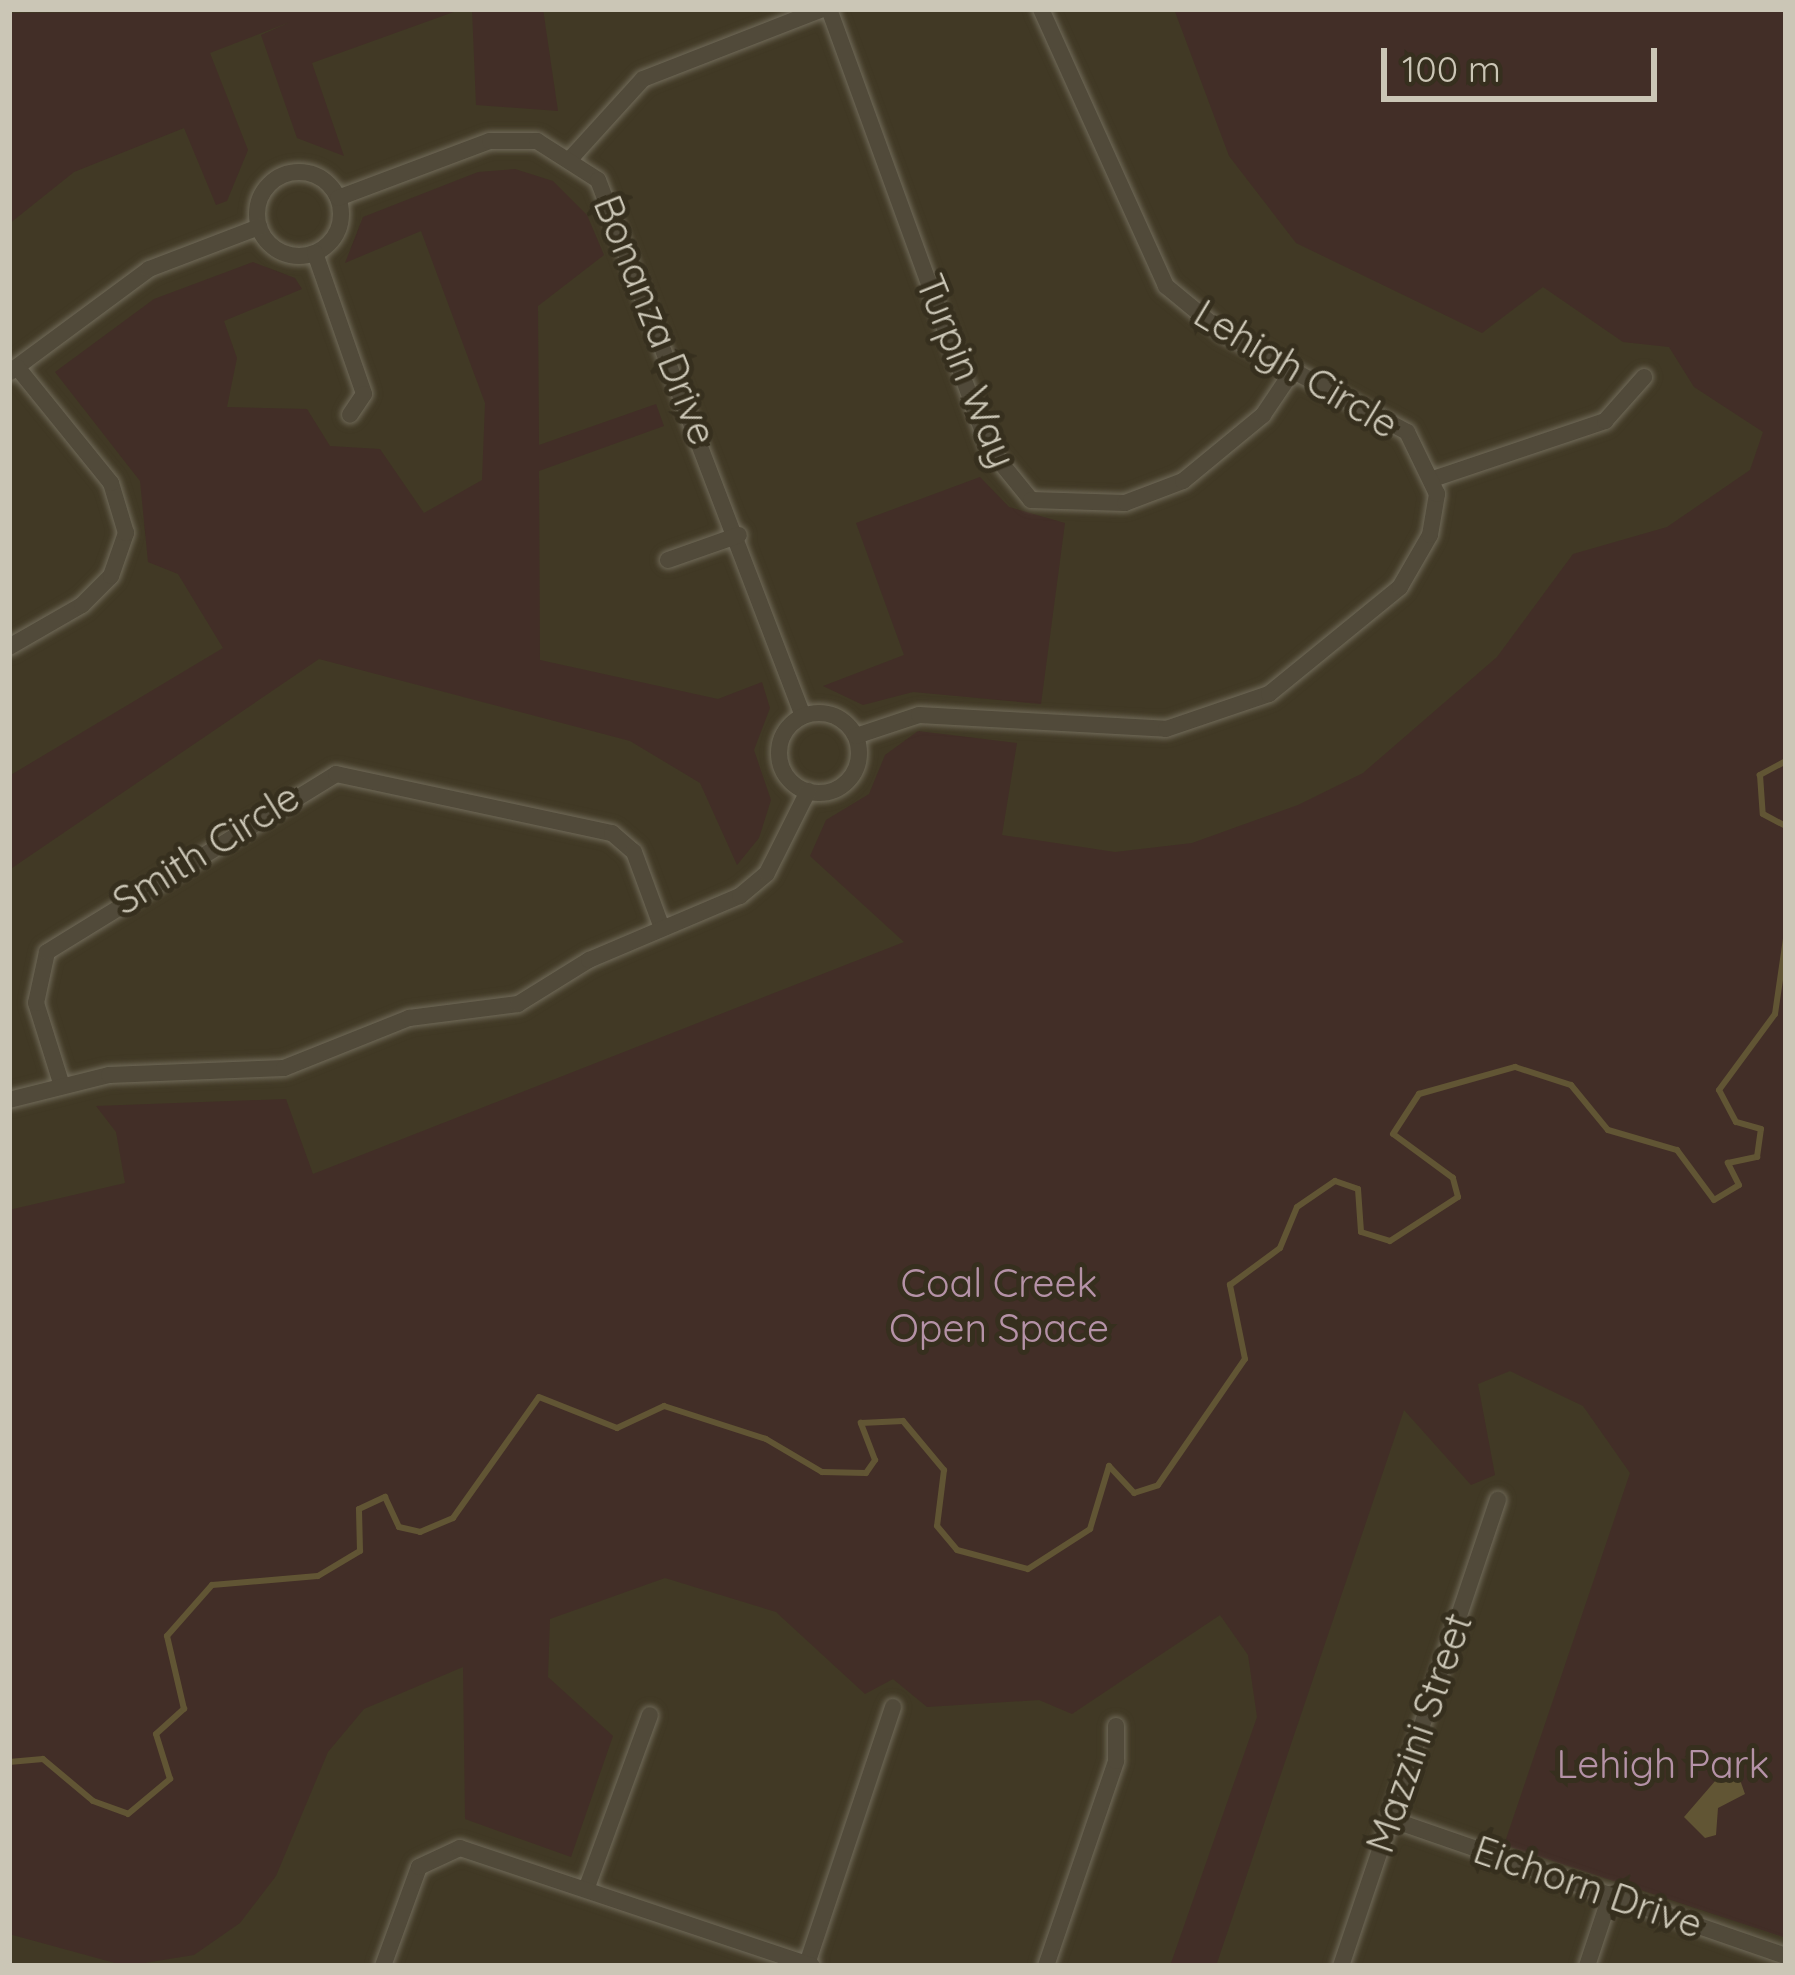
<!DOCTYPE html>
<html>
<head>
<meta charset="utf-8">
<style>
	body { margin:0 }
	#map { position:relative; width:1795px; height:1975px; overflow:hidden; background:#413925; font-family:Quicksand,sans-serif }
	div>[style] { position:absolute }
	.green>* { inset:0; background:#422e27 }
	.water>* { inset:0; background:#615534 }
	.stream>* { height:6px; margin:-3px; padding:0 3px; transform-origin:3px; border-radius:3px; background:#615534 }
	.roads { filter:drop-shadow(0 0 3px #716b5a) drop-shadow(0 0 3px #716b5a) }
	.street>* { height:16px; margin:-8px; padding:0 8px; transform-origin:8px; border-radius:8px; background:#514a3a }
	.street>.ring { margin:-8px; padding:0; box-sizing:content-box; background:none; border:16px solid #514a3a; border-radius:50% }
	span { translate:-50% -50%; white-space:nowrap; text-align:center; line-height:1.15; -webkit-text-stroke:10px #362f1e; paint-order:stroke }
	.street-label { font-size:39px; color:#cbc6b6 }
	.park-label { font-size:39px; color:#b592a7 }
	.frame { position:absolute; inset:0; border:12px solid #cbc6b6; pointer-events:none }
	.scale { position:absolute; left:1381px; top:48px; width:276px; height:54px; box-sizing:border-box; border:6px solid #cbc6b6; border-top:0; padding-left:15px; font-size:36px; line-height:42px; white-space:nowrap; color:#cbc6b6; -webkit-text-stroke:9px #362f1e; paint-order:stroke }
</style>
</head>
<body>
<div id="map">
	<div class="green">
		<div style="clip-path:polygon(462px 9px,312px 63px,344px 156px,297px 138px,261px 35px,290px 22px,210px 53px,248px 150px,227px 201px,216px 205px,184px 128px,74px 172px,9px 224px,9px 13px)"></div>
		<div style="clip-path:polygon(472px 9px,543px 9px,558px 111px,476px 105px)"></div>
		<div style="clip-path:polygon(1174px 9px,1786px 9px,1786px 1938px,1504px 1845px,1630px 1473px,1583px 1406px,1510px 1371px,1478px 1384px,1495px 1475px,1471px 1485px,1404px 1410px,1216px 1966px,1170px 1966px,1257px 1717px,1248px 1655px,1220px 1615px,1072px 1714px,1039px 1700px,927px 1707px,893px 1679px,865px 1694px,776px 1612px,665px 1578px,550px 1619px,548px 1677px,613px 1736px,571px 1857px,465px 1819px,463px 1667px,364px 1709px,328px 1752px,276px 1876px,240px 1923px,194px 1955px,126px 1966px,9px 1934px,9px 1210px,125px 1183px,116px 1132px,96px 1106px,286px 1099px,313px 1174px,904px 942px,810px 856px,826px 820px,869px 794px,885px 755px,918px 731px,1017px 743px,1002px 835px,1115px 852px,1192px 843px,1298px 805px,1363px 773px,1497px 657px,1573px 554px,1667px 527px,1750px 470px,1763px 432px,1694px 387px,1669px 347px,1623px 342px,1543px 287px,1482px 333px,1296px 243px,1229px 156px)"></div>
		<div style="clip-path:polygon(515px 169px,553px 181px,587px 215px,604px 255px,538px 306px,539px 445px,656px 404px,664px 426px,539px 471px,540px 660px,718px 699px,762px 682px,770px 708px,754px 750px,771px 800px,759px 838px,737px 865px,700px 783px,630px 741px,319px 659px,9px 870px,9px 776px,223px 648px,178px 574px,148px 562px,140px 481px,55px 372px,154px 299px,253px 262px,295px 278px,302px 289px,224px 321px,237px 358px,227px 407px,307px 409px,330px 446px,380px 449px,424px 513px,482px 480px,485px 403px,421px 231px,345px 263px,363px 217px,478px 172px)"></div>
		<div style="clip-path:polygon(980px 477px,1009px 507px,1065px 523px,1041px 704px,913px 692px,863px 705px,823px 686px,904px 655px,856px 523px)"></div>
	</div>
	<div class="water">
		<div style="clip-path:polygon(1722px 1773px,1739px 1777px,1745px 1794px,1718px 1808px,1716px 1835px,1705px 1838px,1684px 1817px)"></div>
	</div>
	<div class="stream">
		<div style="left:1786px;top:761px;width:30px;rotate:152deg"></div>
		<div style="left:1760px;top:775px;width:39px;rotate:86deg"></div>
		<div style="left:1763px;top:814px;width:26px;rotate:28deg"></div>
		<div style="left:9px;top:1762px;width:34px;rotate:-5deg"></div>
		<div style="left:43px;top:1759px;width:65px;rotate:40deg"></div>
		<div style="left:93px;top:1801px;width:37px;rotate:20deg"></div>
		<div style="left:128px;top:1814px;width:55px;rotate:-39.8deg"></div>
		<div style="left:170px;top:1779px;width:47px;rotate:-107.3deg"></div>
		<div style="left:156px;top:1734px;width:38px;rotate:-42deg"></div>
		<div style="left:184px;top:1709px;width:75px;rotate:-103.1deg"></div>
		<div style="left:167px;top:1636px;width:68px;rotate:-48.6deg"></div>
		<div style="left:212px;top:1585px;width:106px;rotate:-4.9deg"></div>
		<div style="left:318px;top:1576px;width:49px;rotate:-30.8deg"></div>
		<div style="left:360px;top:1551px;width:42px;rotate:-91.4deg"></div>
		<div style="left:359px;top:1509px;width:29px;rotate:-25deg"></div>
		<div style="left:385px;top:1497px;width:33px;rotate:65deg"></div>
		<div style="left:399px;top:1527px;width:22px;rotate:13deg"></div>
		<div style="left:420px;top:1532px;width:36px;rotate:-23deg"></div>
		<div style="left:453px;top:1518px;width:148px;rotate:-54.6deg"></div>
		<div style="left:539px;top:1397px;width:84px;rotate:21.7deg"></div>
		<div style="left:617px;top:1428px;width:52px;rotate:-25.1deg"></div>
		<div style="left:664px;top:1406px;width:107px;rotate:17.9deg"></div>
		<div style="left:766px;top:1439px;width:65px;rotate:30.5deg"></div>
		<div style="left:822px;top:1472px;width:44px;rotate:1.3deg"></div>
		<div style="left:866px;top:1473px;width:16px;rotate:-55deg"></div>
		<div style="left:875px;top:1460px;width:40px;rotate:-111deg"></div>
		<div style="left:861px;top:1423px;width:42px;rotate:-2.7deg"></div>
		<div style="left:903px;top:1421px;width:64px;rotate:50.1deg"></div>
		<div style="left:944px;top:1470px;width:56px;rotate:97.1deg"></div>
		<div style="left:937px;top:1526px;width:31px;rotate:50deg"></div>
		<div style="left:957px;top:1550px;width:73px;rotate:15deg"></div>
		<div style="left:1028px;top:1569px;width:74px;rotate:-32.8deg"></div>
		<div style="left:1090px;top:1529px;width:66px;rotate:-73.2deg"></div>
		<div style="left:1109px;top:1466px;width:37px;rotate:47deg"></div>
		<div style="left:1134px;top:1493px;width:25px;rotate:-18deg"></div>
		<div style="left:1158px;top:1485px;width:153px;rotate:-55.4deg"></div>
		<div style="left:1245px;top:1359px;width:76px;rotate:-101.5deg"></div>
		<div style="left:1230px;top:1285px;width:62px;rotate:-36.5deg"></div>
		<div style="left:1280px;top:1248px;width:44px;rotate:-67.5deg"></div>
		<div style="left:1297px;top:1207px;width:46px;rotate:-34.4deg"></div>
		<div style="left:1335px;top:1181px;width:24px;rotate:19deg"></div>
		<div style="left:1358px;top:1189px;width:43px;rotate:86deg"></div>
		<div style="left:1361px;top:1232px;width:30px;rotate:17deg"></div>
		<div style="left:1390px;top:1241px;width:81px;rotate:-32.9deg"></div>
		<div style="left:1458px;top:1197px;width:20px;rotate:-105deg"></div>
		<div style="left:1453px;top:1178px;width:74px;rotate:-143.7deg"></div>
		<div style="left:1393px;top:1134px;width:48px;rotate:-57deg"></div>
		<div style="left:1419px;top:1094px;width:100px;rotate:-15.7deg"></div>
		<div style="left:1515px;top:1067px;width:59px;rotate:17.8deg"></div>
		<div style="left:1571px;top:1085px;width:58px;rotate:50.6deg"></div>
		<div style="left:1608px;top:1130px;width:72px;rotate:16.2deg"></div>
		<div style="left:1677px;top:1150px;width:62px;rotate:53.5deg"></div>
		<div style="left:1714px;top:1200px;width:29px;rotate:-31deg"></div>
		<div style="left:1739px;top:1185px;width:25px;rotate:-117deg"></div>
		<div style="left:1728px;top:1163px;width:30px;rotate:-12deg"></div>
		<div style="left:1757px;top:1157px;width:28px;rotate:-82deg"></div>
		<div style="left:1761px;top:1129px;width:26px;rotate:-164deg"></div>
		<div style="left:1736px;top:1122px;width:36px;rotate:-118deg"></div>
		<div style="left:1719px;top:1090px;width:94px;rotate:-53.6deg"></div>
		<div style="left:1775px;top:1014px;width:76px;rotate:-81.7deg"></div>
	</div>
	<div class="roads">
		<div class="street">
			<div style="left:829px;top:9px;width:466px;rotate:70deg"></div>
			<div style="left:988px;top:447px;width:68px;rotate:50.9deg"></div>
			<div style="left:1031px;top:500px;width:94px;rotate:1.8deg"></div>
			<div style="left:1125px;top:503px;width:62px;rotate:-20.8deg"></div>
			<div style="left:1183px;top:481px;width:104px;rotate:-39.5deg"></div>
			<div style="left:1263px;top:415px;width:52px;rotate:-56deg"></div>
			<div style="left:572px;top:157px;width:105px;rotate:-47.7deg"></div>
			<div style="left:643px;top:79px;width:193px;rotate:-21.3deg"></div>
			<div class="ring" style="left:257px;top:172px;width:68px;height:68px"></div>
			<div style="left:338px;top:198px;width:162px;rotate:-20.6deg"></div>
			<div style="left:490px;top:141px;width:47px"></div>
			<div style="left:537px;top:141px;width:72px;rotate:32.6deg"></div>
			<div style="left:598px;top:180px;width:574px;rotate:69.07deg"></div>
			<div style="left:315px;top:253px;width:149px;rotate:70.8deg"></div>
			<div style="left:364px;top:394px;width:25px;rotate:124deg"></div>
			<div style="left:10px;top:372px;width:173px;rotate:-36.5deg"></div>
			<div style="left:149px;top:269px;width:118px;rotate:-20.9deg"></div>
			<div style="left:1433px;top:479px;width:182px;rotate:-18.6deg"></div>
			<div style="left:1605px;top:421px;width:59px;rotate:-48.4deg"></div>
			<div style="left:668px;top:560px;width:75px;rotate:-19.4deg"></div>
			<div style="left:9px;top:647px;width:84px;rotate:-29.9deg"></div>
			<div style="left:82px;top:605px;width:41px;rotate:-45deg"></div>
			<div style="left:111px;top:576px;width:46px;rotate:-70.8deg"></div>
			<div style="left:126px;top:533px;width:52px;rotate:-106.7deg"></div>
			<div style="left:111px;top:483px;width:149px;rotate:-129deg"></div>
			<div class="ring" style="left:779px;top:713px;width:64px;height:64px"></div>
			<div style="left:856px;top:736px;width:66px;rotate:-18.4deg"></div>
			<div style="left:919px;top:715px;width:247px;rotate:3.2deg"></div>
			<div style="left:1166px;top:729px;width:109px;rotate:-18.8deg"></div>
			<div style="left:1269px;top:694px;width:169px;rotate:-39.2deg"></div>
			<div style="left:1400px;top:587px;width:60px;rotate:-60deg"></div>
			<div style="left:1430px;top:535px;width:42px;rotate:-80.3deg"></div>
			<div style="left:1437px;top:494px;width:69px;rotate:-115.8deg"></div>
			<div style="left:1407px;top:432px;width:209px;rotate:-151.7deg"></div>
			<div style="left:1223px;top:333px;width:74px;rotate:-140.5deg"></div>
			<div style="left:1166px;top:286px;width:304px;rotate:-114.3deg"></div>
			<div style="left:62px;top:1086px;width:87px;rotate:-107.4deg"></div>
			<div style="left:36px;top:1003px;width:52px;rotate:-77.8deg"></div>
			<div style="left:47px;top:952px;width:339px;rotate:-31.6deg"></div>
			<div style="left:336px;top:774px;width:282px;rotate:12.1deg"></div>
			<div style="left:612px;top:833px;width:29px;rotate:41deg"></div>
			<div style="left:634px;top:852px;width:81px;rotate:69.8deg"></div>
			<div style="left:9px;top:1100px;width:103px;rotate:-14deg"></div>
			<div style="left:109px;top:1075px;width:175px;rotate:-2.3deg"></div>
			<div style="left:284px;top:1068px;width:135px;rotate:-21.8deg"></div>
			<div style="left:409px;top:1018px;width:110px;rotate:-7.3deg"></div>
			<div style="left:518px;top:1004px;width:84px;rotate:-31.8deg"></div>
			<div style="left:589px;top:960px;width:164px;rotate:-23deg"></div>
			<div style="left:740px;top:896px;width:35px;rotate:-40deg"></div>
			<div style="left:767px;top:873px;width:92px;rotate:-63.4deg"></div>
			<div style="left:1390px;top:1819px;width:419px;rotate:19.1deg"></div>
			<div style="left:587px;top:1887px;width:183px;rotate:-69.9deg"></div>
			<div style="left:807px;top:1964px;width:271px;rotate:-71.5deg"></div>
			<div style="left:383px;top:1966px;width:105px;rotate:-70deg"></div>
			<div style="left:419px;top:1867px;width:45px;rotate:-24.9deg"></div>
			<div style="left:460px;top:1848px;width:371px;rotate:18.5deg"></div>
			<div style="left:1046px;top:1966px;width:217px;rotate:-71.1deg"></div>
			<div style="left:1116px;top:1761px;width:35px;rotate:-90deg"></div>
			<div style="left:1341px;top:1966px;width:492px;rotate:-71.4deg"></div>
			<div style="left:1587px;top:1966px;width:76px;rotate:-71.6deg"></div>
		</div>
	</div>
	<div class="street-label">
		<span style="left:655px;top:320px;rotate:68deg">Bonanza Drive</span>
		<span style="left:1296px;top:369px;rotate:31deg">Lehigh Circle</span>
		<span style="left:966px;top:371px;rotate:68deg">Turpin Way</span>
		<span style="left:206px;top:849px;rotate:-32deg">Smith Circle</span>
		<span style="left:1419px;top:1733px;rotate:-71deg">Mazzini Street</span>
		<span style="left:1588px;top:1887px;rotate:19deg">Eichorn Drive</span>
	</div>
	<div class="park-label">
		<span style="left:999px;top:1306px">Coal Creek<br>Open Space</span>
		<span style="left:1663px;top:1764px">Lehigh Park</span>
	</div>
	<div class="frame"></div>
	<div class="scale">100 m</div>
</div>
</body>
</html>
